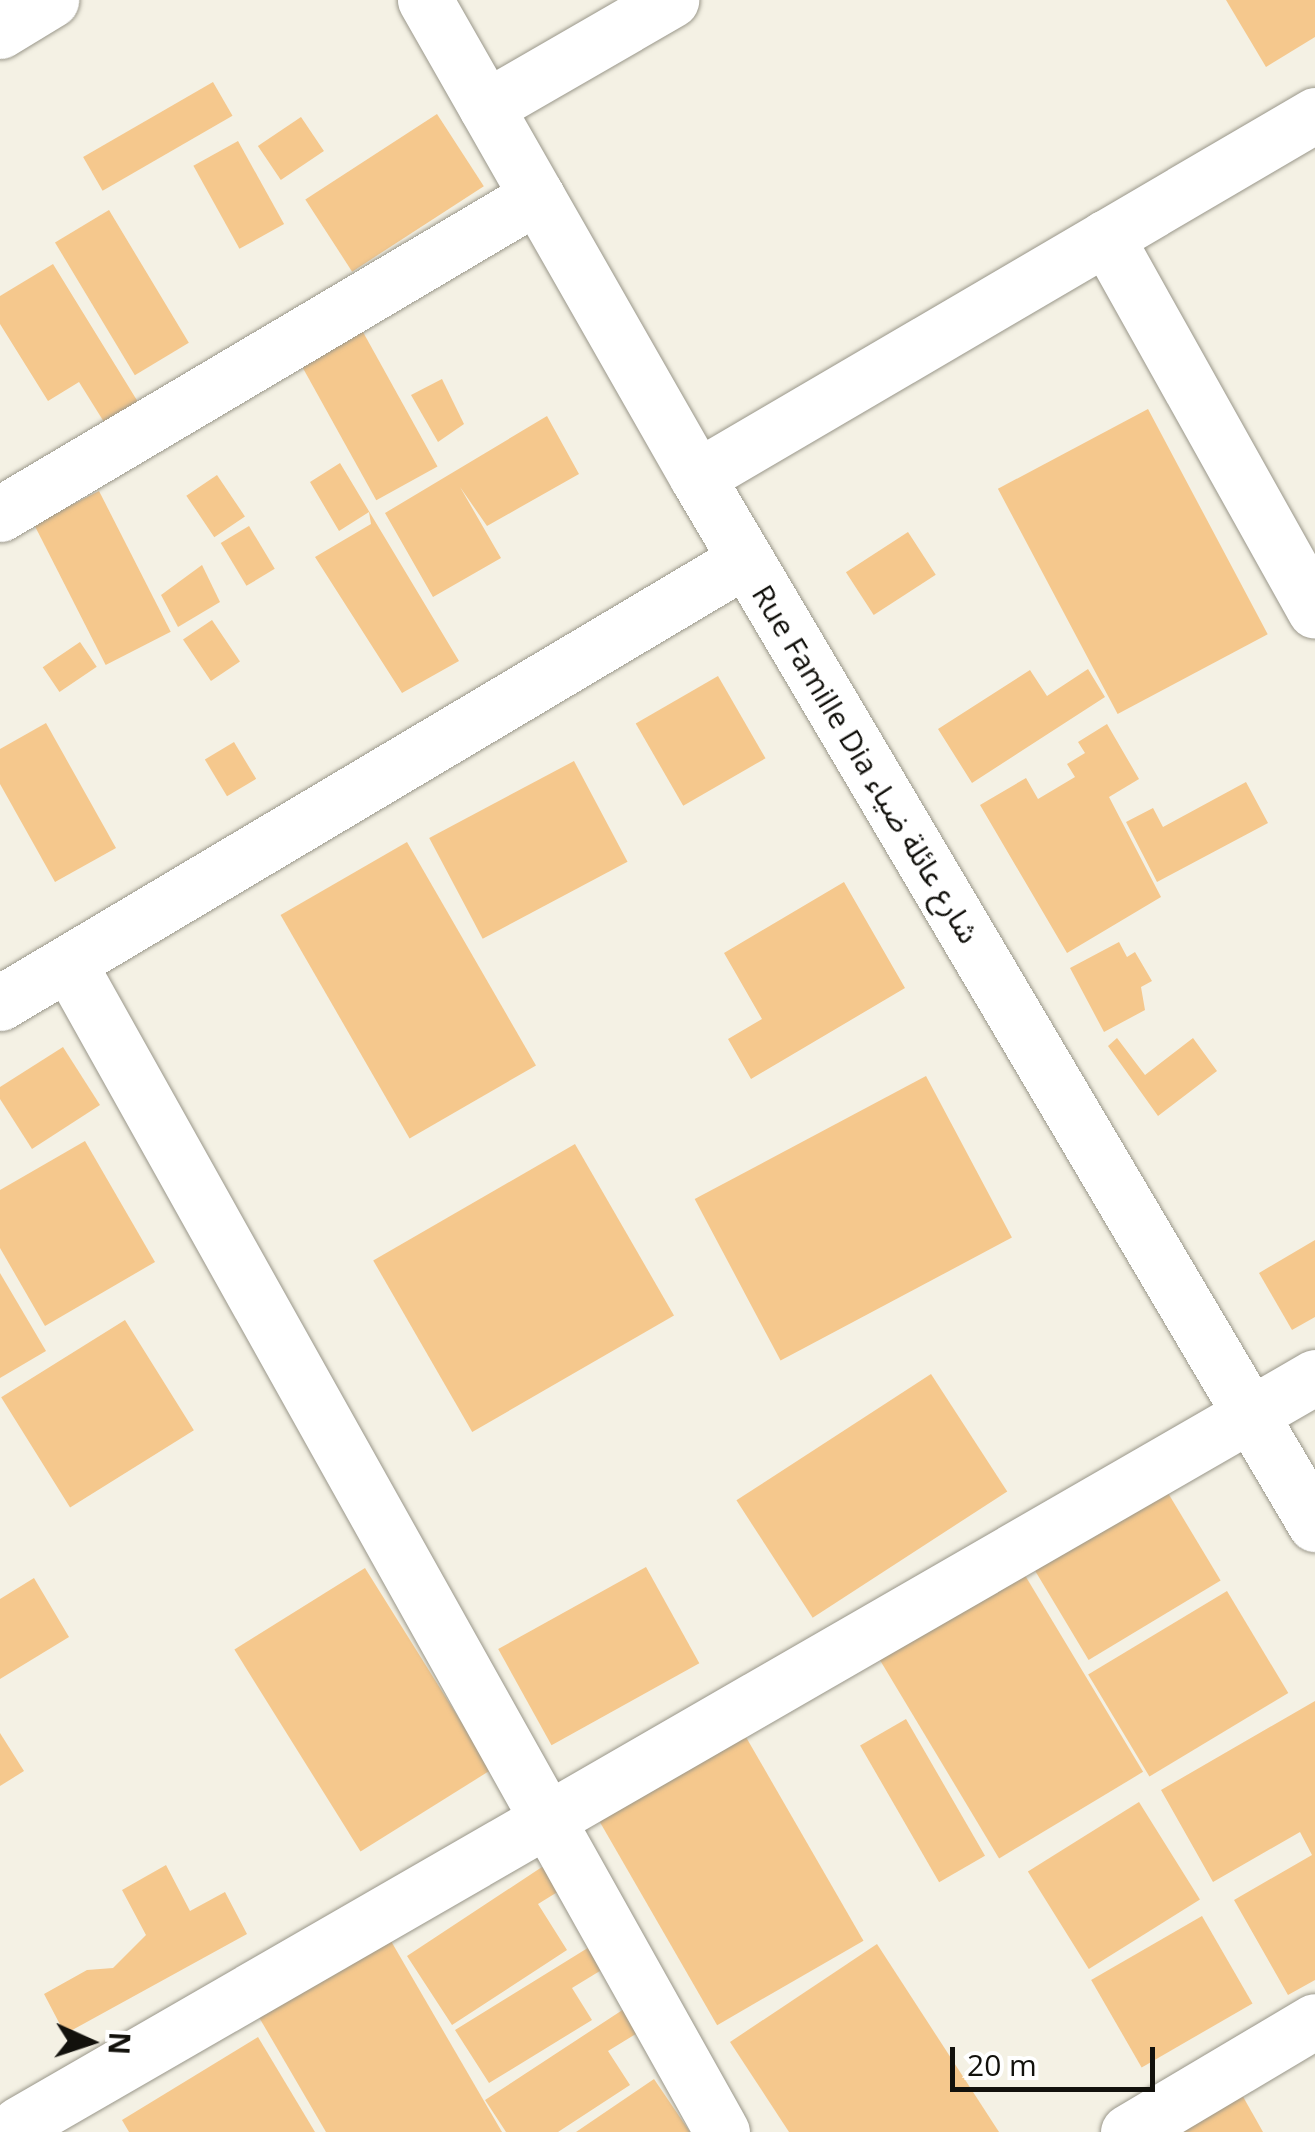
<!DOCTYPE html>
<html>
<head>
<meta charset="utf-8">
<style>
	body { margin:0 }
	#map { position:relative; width:1315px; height:2132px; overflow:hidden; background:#f4f1e4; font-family:"Open Sans","Noto Sans Arabic",sans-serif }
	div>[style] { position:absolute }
	.building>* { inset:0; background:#f5c88d; transform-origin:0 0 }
	.roads { filter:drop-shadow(0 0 2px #9a978a) drop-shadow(0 0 2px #9a978a) }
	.minor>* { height:55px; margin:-27.5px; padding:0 27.5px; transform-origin:27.5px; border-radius:27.5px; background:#fff }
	span { translate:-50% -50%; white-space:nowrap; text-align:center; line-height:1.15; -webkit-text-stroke:9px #fff; paint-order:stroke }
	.street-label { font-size:30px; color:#12110c }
	.north { position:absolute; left:40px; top:1992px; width:100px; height:100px; -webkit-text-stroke:8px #fff; paint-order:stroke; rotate:93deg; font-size:28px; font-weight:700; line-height:40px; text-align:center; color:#12110c }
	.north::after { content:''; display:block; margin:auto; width:35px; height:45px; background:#12110c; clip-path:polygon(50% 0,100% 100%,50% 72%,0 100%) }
	.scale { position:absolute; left:950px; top:2047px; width:205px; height:45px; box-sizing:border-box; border:5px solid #12110c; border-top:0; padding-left:12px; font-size:30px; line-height:35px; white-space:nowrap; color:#12110c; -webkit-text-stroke:8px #fff; paint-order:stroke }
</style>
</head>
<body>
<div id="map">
	<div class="building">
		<div style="clip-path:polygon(1226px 0,1315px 0,1315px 37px,1266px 67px)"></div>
		<div style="left:213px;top:82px;width:39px;height:150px;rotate:60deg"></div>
		<div style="left:437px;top:114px;width:86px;height:157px;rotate:57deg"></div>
		<div style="left:301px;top:117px;width:41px;height:52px;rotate:56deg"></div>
		<div style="left:238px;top:141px;width:95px;height:51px;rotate:61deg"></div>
		<div style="left:109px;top:210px;width:155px;height:63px;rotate:59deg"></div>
		<div style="clip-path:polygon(53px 264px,138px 402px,104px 422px,79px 382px,48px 401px,0 324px,0 296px)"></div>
		<div style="left:358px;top:323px;width:164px;height:70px;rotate:61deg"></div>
		<div style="clip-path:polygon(442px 379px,464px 424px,438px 442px,411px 395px)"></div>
		<div style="left:1148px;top:409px;width:255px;height:170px;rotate:62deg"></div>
		<div style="clip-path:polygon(547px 416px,579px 474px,487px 526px,460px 487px,501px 558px,433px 597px,385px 513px)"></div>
		<div style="clip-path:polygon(340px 463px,459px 661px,402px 693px,315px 557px,371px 524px,369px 512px,339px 531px,310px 482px)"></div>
		<div style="left:217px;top:475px;width:50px;height:37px;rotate:56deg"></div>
		<div style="left:99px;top:491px;width:158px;height:73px;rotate:63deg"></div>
		<div style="left:249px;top:526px;width:50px;height:33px;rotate:59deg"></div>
		<div style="left:908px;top:532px;width:51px;height:74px;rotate:57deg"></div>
		<div style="clip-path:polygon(202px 565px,220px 602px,178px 627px,161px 595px)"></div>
		<div style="left:212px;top:620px;width:50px;height:35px;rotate:56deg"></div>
		<div style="left:80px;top:642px;width:30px;height:45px;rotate:56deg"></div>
		<div style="clip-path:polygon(1088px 669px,1105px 697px,972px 783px,938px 729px,1030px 670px,1047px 696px)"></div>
		<div style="left:718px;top:676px;width:95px;height:95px;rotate:60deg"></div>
		<div style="clip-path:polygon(46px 723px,116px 848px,55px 882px,0 784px,0 749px)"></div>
		<div style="clip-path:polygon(1107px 724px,1139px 779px,1109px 797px,1161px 897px,1067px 953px,980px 805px,1026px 778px,1038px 799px,1075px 777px,1067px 764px,1085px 753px,1078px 742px)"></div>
		<div style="left:234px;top:742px;width:43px;height:34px;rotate:59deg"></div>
		<div style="left:574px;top:761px;width:114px;height:164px;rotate:62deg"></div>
		<div style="clip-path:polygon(1246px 782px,1268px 823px,1157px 882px,1126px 822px,1153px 808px,1163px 827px)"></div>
		<div style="left:407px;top:842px;width:258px;height:146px;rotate:60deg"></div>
		<div style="clip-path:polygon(844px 882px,905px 988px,751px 1079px,728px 1039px,762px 1019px,724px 953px)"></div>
		<div style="clip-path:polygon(1119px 942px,1127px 957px,1135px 952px,1152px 981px,1141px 987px,1145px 1010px,1104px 1032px,1070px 968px)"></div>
		<div style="clip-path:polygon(1117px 1038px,1145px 1075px,1193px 1038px,1217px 1071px,1158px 1116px,1108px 1046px)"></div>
		<div style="clip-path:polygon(63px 1047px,100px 1105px,32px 1149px,0 1099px,0 1087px)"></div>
		<div style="left:926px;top:1076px;width:183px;height:262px;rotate:62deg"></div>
		<div style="clip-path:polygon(85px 1141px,155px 1262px,45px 1326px,0 1248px,0 1190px)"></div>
		<div style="left:575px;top:1144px;width:198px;height:233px;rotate:60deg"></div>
		<div style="clip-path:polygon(1315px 1240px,1315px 1317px,1292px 1330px,1259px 1273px)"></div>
		<div style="clip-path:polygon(0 1273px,46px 1351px,0 1378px)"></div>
		<div style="left:125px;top:1320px;width:130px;height:146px;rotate:58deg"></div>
		<div style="left:931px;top:1374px;width:140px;height:232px;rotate:57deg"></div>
		<div style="left:1165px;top:1488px;width:108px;height:154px;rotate:59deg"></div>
		<div style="left:646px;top:1567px;width:110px;height:169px;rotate:61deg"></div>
		<div style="left:1020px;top:1567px;width:239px;height:168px;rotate:59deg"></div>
		<div style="left:365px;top:1568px;width:238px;height:154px;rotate:58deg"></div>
		<div style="clip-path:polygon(34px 1578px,69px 1637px,0 1679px,0 1599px)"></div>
		<div style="left:1227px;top:1591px;width:119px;height:162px;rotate:59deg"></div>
		<div style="clip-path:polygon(1315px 1701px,1315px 1980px,1288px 1995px,1234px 1900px,1312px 1855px,1300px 1832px,1213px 1882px,1161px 1790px)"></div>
		<div style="left:906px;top:1719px;width:158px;height:53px;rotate:60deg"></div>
		<div style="left:739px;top:1725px;width:249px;height:169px;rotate:60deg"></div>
		<div style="clip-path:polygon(0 1733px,24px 1771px,0 1786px)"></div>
		<div style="left:1139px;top:1802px;width:115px;height:131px;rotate:58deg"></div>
		<div style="clip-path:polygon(548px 1863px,564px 1888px,538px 1904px,567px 1950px,452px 2025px,407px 1956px)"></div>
		<div style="clip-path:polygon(166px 1865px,190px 1911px,225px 1892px,247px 1934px,65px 2034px,44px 1994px,87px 1970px,113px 1968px,146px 1935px,122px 1890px)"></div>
		<div style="left:1202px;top:1916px;width:101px;height:128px;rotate:60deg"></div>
		<div style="clip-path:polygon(384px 1929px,502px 2132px,326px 2132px,253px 2007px)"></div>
		<div style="clip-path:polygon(599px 1941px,613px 1963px,572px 1988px,592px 2020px,489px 2083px,455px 2030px)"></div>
		<div style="clip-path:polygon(877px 1944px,999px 2132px,789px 2132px,730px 2042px)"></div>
		<div style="clip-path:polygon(624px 2009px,639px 2032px,608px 2051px,630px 2085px,558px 2132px,506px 2132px,485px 2100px)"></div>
		<div style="clip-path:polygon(258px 2037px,315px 2132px,129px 2132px,122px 2120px)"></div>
		<div style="clip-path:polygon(654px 2079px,690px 2132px,576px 2132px)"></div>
		<div style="clip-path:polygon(1241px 2093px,1263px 2132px,1174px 2132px)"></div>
	</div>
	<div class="roads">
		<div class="minor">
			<div style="left:425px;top:0;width:549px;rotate:60.31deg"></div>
			<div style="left:697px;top:477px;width:1216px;rotate:59.45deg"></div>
			<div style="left:0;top:31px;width:60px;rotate:-31.3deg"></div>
			<div style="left:486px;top:107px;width:214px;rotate:-30deg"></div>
			<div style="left:1106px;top:237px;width:428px;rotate:60.8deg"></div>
			<div style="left:697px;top:477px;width:716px;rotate:-30.36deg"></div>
			<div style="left:0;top:514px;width:624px;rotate:-30.63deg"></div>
			<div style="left:69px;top:964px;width:1338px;rotate:60.79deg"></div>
			<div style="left:0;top:1003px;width:867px;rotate:-30.74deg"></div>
			<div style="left:19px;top:2124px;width:1496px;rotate:-29.96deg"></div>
			<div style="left:1128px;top:2132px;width:217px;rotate:-30.7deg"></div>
		</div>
	</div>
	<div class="street-label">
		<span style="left:866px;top:764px;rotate:59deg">Rue Famille Dia شارع عائلة ضياء</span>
	</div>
	<div class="north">N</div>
	<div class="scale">20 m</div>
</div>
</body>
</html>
